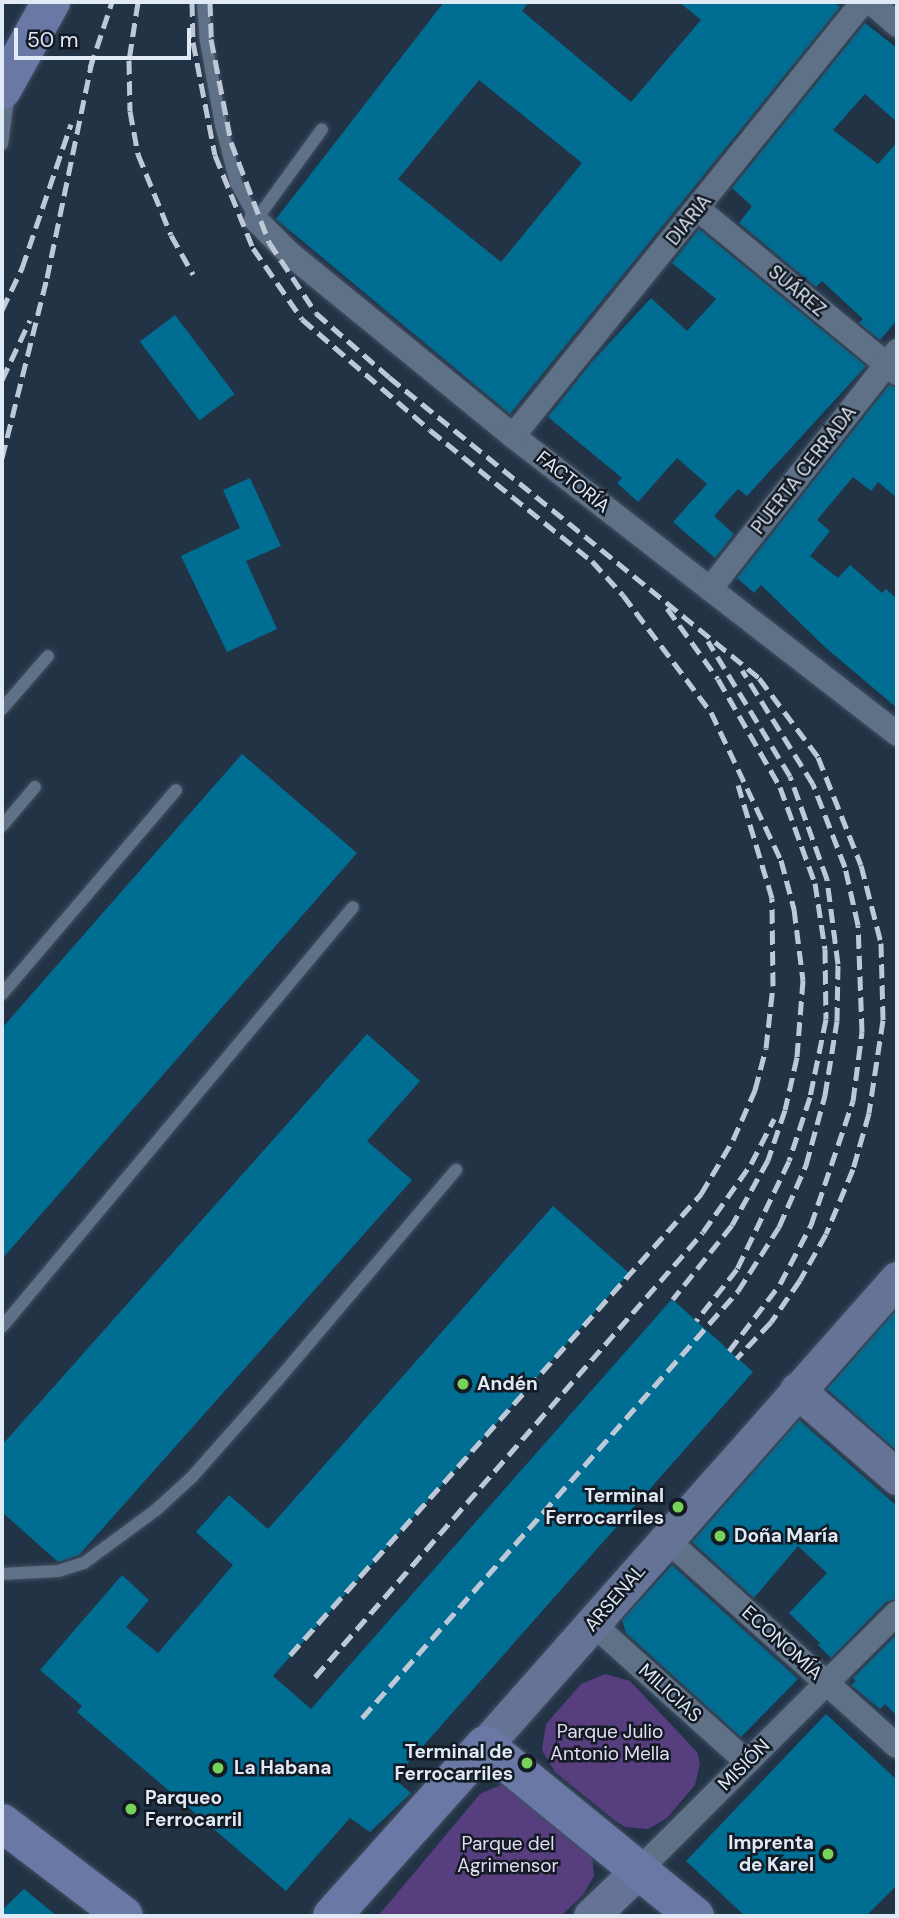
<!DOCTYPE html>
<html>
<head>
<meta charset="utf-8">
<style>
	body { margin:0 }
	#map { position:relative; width:899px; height:1918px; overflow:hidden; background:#233346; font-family:"DM Sans",sans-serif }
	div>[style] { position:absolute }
	.green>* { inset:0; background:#573e7f }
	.building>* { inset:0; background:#006d92; transform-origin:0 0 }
	.roads { filter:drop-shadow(0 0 2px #425061) drop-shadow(0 0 2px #425061) }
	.lane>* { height:12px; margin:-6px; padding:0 6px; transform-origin:6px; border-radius:6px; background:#5f7187 }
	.street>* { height:24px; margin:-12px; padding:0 12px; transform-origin:12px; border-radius:12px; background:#5f7187 }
	.secondary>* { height:35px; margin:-17.5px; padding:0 17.5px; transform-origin:17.5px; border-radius:17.5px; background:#657496 }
	.primary>* { height:38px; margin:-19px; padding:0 19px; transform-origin:19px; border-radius:19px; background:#6a78a6 }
	.rail>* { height:5px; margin-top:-2.5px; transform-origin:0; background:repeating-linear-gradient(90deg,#bdc9d7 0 14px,transparent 0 21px) }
	.dots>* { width:19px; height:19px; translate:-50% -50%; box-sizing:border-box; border:4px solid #131a23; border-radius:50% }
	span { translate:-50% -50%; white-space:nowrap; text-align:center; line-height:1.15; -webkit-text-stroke:5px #131a23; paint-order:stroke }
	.street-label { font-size:19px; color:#dfeaf6 }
	.poi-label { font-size:19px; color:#dfeaf6; font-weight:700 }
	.left { translate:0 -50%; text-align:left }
	.right { translate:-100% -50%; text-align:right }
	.park-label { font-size:19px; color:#e3dcf2 }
	.frame { position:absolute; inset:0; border:4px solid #dfeaf6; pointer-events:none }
	.scale { position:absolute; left:14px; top:28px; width:177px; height:32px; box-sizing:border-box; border:4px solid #dfeaf6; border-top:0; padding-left:9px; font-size:21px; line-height:24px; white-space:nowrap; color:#dfeaf6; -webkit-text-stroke:5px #131a23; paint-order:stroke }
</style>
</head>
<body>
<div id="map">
	<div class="green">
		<div style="clip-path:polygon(605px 1674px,630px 1681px,697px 1752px,700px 1763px,695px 1785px,667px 1818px,648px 1829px,625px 1827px,614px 1820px,555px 1772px,542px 1750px,546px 1724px,581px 1684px)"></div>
		<div style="clip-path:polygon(503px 1784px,592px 1853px,594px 1876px,583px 1895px,561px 1916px,378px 1916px,480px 1794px)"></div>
	</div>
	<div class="building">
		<div style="clip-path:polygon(evenodd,444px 2px,529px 2px,522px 11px,631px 102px,701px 20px,679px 2px,834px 2px,840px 7px,510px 414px,276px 219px,444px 2px,479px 80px,582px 163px,501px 262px,398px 179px,479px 80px)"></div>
		<div style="clip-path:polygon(865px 23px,897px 48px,897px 122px,865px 94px,833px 130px,878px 164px,897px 142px,897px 320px,880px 340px,859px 323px,863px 319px,822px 281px,816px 287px,739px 223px,752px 206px,732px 188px)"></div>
		<div style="clip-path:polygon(699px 229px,866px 366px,747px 496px,738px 489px,714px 516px,734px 534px,715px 558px,673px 522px,707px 484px,677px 458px,638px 502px,617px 483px,622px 478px,548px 417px,591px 363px,651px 298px,687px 331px,716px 299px,672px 263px)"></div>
		<div style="left:175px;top:315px;width:99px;height:44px;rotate:53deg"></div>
		<div style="clip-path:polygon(889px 385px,897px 388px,897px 498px,878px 482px,871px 491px,853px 477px,817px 520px,830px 531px,810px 556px,838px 578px,850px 565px,882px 593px,886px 589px,897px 599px,897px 708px,826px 648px,761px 585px,754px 593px,737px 578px)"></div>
		<div style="clip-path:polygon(250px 478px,281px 546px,246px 561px,277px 629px,227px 652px,181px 556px,240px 528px,223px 490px)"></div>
		<div style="clip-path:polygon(242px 754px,357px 853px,2px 1259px,2px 1028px)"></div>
		<div style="clip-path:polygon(367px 1034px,420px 1081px,367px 1141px,412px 1180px,79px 1555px,58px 1562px,2px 1512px,2px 1445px)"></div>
		<div style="clip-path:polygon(553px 1206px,629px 1273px,273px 1676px,311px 1709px,672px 1299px,753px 1372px,394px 1779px,411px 1793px,370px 1832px,350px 1818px,286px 1891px,77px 1712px,82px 1706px,40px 1670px,122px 1575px,149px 1600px,126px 1627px,158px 1653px,233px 1565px,196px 1532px,229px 1495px,268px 1529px)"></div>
		<div style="clip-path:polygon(897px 1309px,897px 1451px,827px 1389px)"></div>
		<div style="clip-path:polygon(799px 1420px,897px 1506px,897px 1599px,886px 1602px,831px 1658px,818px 1645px,820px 1643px,789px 1613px,827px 1573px,798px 1546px,754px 1598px,692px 1542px)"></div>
		<div style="clip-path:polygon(672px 1565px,798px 1679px,741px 1737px,626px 1633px,622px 1620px)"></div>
		<div style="clip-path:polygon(897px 1634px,897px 1716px,885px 1704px,880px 1709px,851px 1685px,856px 1681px,853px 1678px)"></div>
		<div style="clip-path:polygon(826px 1714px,897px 1780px,897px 1885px,866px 1916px,745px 1916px,686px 1861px)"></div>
		<div style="clip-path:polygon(24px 1889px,57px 1916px,2px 1916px,2px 1910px)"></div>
	</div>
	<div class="roads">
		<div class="lane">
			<div style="left:203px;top:2px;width:39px;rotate:86deg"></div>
			<div style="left:206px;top:41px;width:85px;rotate:79.9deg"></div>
			<div style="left:221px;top:125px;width:60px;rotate:75.5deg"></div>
			<div style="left:236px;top:183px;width:42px;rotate:61.6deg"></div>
			<div style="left:256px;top:220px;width:112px;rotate:-54deg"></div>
			<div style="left:2px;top:144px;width:52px;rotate:-82.3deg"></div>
			<div style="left:2px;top:709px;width:70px;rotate:-49deg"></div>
			<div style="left:2px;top:826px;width:51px;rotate:-49.8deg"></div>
			<div style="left:2px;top:994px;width:268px;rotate:-49.5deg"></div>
			<div style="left:2px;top:1327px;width:547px;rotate:-50.11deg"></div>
			<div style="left:2px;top:1574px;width:56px;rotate:-3.1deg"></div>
			<div style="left:58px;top:1571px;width:27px;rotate:-17deg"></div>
			<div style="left:84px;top:1563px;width:89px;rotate:-36.4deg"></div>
			<div style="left:156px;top:1510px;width:49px;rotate:-42.5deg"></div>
			<div style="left:192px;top:1477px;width:128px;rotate:-48.5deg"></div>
			<div style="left:277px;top:1381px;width:277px;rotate:-49.7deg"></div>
		</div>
		<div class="street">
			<div style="left:871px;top:2px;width:35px;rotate:41deg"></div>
			<div style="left:698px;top:209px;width:258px;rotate:39.5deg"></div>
			<div style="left:256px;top:220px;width:48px;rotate:45deg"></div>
			<div style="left:290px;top:254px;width:288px;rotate:39.2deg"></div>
			<div style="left:513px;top:436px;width:486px;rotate:37.8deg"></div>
			<div style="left:513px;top:436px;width:558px;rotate:-51.12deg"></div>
			<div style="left:710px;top:589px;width:303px;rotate:-51.8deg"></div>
			<div style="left:666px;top:1539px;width:310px;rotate:41.9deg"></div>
			<div style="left:592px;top:1623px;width:208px;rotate:41.9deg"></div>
			<div style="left:639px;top:1870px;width:364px;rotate:-44.9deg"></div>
		</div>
		<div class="secondary">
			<div style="left:797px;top:1390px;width:133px;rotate:41deg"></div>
			<div style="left:485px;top:1745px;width:622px;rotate:-48.52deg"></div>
			<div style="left:591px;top:1916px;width:66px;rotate:-43.8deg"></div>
		</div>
		<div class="primary">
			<div style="left:2px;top:90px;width:101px;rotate:-60.9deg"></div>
			<div style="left:2px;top:1823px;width:153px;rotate:37.3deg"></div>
			<div style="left:332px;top:1916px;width:229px;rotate:-48.2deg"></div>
			<div style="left:485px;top:1745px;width:271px;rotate:39.2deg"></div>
		</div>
	</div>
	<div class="rail">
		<div style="left:138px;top:2px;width:59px;rotate:98.8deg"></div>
		<div style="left:129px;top:60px;width:51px;rotate:88.9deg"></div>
		<div style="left:130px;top:111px;width:44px;rotate:79.5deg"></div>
		<div style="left:138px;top:154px;width:87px;rotate:67.8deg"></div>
		<div style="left:171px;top:235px;width:45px;rotate:60.6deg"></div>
		<div style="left:192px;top:2px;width:40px;rotate:88.6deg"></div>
		<div style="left:193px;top:42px;width:115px;rotate:79deg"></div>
		<div style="left:215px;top:155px;width:100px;rotate:67.8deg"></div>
		<div style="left:253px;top:248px;width:86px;rotate:55.4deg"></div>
		<div style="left:302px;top:319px;width:169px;rotate:40.9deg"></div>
		<div style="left:430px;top:430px;width:208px;rotate:39deg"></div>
		<div style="left:592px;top:561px;width:46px;rotate:47.6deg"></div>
		<div style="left:623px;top:595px;width:146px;rotate:53.1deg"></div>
		<div style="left:711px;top:712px;width:164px;rotate:64.7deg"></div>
		<div style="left:781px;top:860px;width:51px;rotate:75.1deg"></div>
		<div style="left:794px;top:909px;width:72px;rotate:82.8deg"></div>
		<div style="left:803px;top:980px;width:77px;rotate:94.5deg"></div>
		<div style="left:797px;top:1057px;width:54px;rotate:102.8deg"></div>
		<div style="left:785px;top:1110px;width:53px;rotate:108.8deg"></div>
		<div style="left:768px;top:1160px;width:74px;rotate:119deg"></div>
		<div style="left:732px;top:1225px;width:95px;rotate:128.6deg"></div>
		<div style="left:210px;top:2px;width:37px;rotate:88deg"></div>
		<div style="left:211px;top:39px;width:105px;rotate:79deg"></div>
		<div style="left:231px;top:142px;width:107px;rotate:69.2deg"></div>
		<div style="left:269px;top:242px;width:85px;rotate:56.5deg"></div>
		<div style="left:316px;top:313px;width:97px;rotate:41.2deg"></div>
		<div style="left:389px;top:377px;width:477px;rotate:39.1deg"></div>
		<div style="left:759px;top:678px;width:99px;rotate:53.2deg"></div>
		<div style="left:818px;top:757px;width:116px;rotate:68.3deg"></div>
		<div style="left:861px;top:865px;width:81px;rotate:75.6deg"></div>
		<div style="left:881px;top:943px;width:77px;rotate:88.5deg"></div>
		<div style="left:883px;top:1020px;width:94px;rotate:98.6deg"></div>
		<div style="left:869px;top:1113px;width:58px;rotate:105.9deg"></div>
		<div style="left:853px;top:1169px;width:70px;rotate:112.6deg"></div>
		<div style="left:826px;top:1234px;width:53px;rotate:119.5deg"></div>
		<div style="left:800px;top:1280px;width:51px;rotate:124.6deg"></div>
		<div style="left:771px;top:1322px;width:50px;rotate:133.4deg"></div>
		<div style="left:90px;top:68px;width:70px;rotate:-71.6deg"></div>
		<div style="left:2px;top:310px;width:47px;rotate:-64.5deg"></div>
		<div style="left:22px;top:268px;width:152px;rotate:-71.2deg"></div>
		<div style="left:2px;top:380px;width:66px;rotate:-65deg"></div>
		<div style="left:2px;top:458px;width:186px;rotate:-76deg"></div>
		<div style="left:47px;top:278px;width:223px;rotate:-78.3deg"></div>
		<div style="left:667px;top:608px;width:87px;rotate:54.3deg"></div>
		<div style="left:718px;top:679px;width:125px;rotate:60.1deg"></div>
		<div style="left:780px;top:787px;width:102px;rotate:70deg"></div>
		<div style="left:815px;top:883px;width:67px;rotate:81.4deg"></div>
		<div style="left:825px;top:949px;width:70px;rotate:89.2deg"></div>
		<div style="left:826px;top:1019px;width:80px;rotate:101.6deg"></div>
		<div style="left:810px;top:1097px;width:67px;rotate:108.2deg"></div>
		<div style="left:789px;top:1161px;width:120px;rotate:115.7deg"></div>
		<div style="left:737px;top:1269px;width:66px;rotate:128.3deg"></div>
		<div style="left:729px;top:1351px;width:84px;rotate:-52.7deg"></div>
		<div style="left:780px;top:1284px;width:67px;rotate:-62.3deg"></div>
		<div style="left:811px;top:1225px;width:131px;rotate:-71.3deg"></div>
		<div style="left:853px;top:1101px;width:70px;rotate:-82.6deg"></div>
		<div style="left:862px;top:1032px;width:107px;rotate:-92.1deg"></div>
		<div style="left:858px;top:925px;width:59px;rotate:-102.6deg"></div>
		<div style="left:845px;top:867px;width:89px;rotate:-111.1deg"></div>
		<div style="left:813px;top:784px;width:134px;rotate:-121.9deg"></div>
		<div style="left:290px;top:1655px;width:618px;rotate:-48.28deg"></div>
		<div style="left:701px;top:1194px;width:63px;rotate:-59.3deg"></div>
		<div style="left:733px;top:1140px;width:55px;rotate:-66.3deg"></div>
		<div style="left:755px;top:1090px;width:43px;rotate:-75.3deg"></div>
		<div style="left:766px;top:1048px;width:62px;rotate:-83.6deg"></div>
		<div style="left:773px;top:986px;width:88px;rotate:-90.7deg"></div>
		<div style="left:772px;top:898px;width:118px;rotate:-106.7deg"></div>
		<div style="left:315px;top:1677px;width:590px;rotate:-48.91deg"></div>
		<div style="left:703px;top:1232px;width:83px;rotate:-54.8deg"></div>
		<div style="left:751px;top:1164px;width:51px;rotate:-62.9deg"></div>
		<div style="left:362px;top:1718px;width:569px;rotate:-48.63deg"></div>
		<div style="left:738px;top:1291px;width:76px;rotate:-57.4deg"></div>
		<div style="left:779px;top:1227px;width:68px;rotate:-66.5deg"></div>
		<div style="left:806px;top:1165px;width:73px;rotate:-74.8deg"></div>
		<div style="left:825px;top:1095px;width:75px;rotate:-80.8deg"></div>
		<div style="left:837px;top:1021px;width:57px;rotate:-89deg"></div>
		<div style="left:838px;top:964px;width:86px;rotate:-97.4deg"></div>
		<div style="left:827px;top:879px;width:109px;rotate:-109.8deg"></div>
		<div style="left:790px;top:776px;width:158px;rotate:-121.3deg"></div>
	</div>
	<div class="dots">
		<div style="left:463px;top:1384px;background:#77d259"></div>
		<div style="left:678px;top:1507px;background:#77d259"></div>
		<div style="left:720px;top:1536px;background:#77d259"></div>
		<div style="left:527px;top:1763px;background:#77d259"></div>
		<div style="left:218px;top:1768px;background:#77d259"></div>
		<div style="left:131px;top:1809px;background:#77d259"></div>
		<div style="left:828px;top:1854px;background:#77d259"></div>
	</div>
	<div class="street-label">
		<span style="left:689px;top:220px;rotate:-51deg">DIARIA</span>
		<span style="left:797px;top:291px;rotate:40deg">SUÁREZ</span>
		<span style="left:804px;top:470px;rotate:-52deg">PUERTA CERRADA</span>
		<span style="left:573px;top:482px;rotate:38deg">FACTORÍA</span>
		<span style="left:615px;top:1598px;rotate:-49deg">ARSENAL</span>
		<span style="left:782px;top:1643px;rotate:42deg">ECONOMÍA</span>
		<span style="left:670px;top:1693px;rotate:42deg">MILICIAS</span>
		<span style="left:744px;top:1765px;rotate:-45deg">MISIÓN</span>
	</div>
	<div class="poi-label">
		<span class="left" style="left:477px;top:1384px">Andén</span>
		<span class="right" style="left:664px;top:1507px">Terminal<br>Ferrocarriles</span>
		<span class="left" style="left:734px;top:1536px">Doña María</span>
		<span class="right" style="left:513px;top:1763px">Terminal de<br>Ferrocarriles</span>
		<span class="left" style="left:234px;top:1768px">La Habana</span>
		<span class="left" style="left:145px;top:1809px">Parqueo<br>Ferrocarril</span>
		<span class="right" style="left:814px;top:1854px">Imprenta<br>de Karel</span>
	</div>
	<div class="park-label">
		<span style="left:610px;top:1743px">Parque Julio<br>Antonio Mella</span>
		<span style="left:508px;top:1855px">Parque del<br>Agrimensor</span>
	</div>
	<div class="frame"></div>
	<div class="scale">50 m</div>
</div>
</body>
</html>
